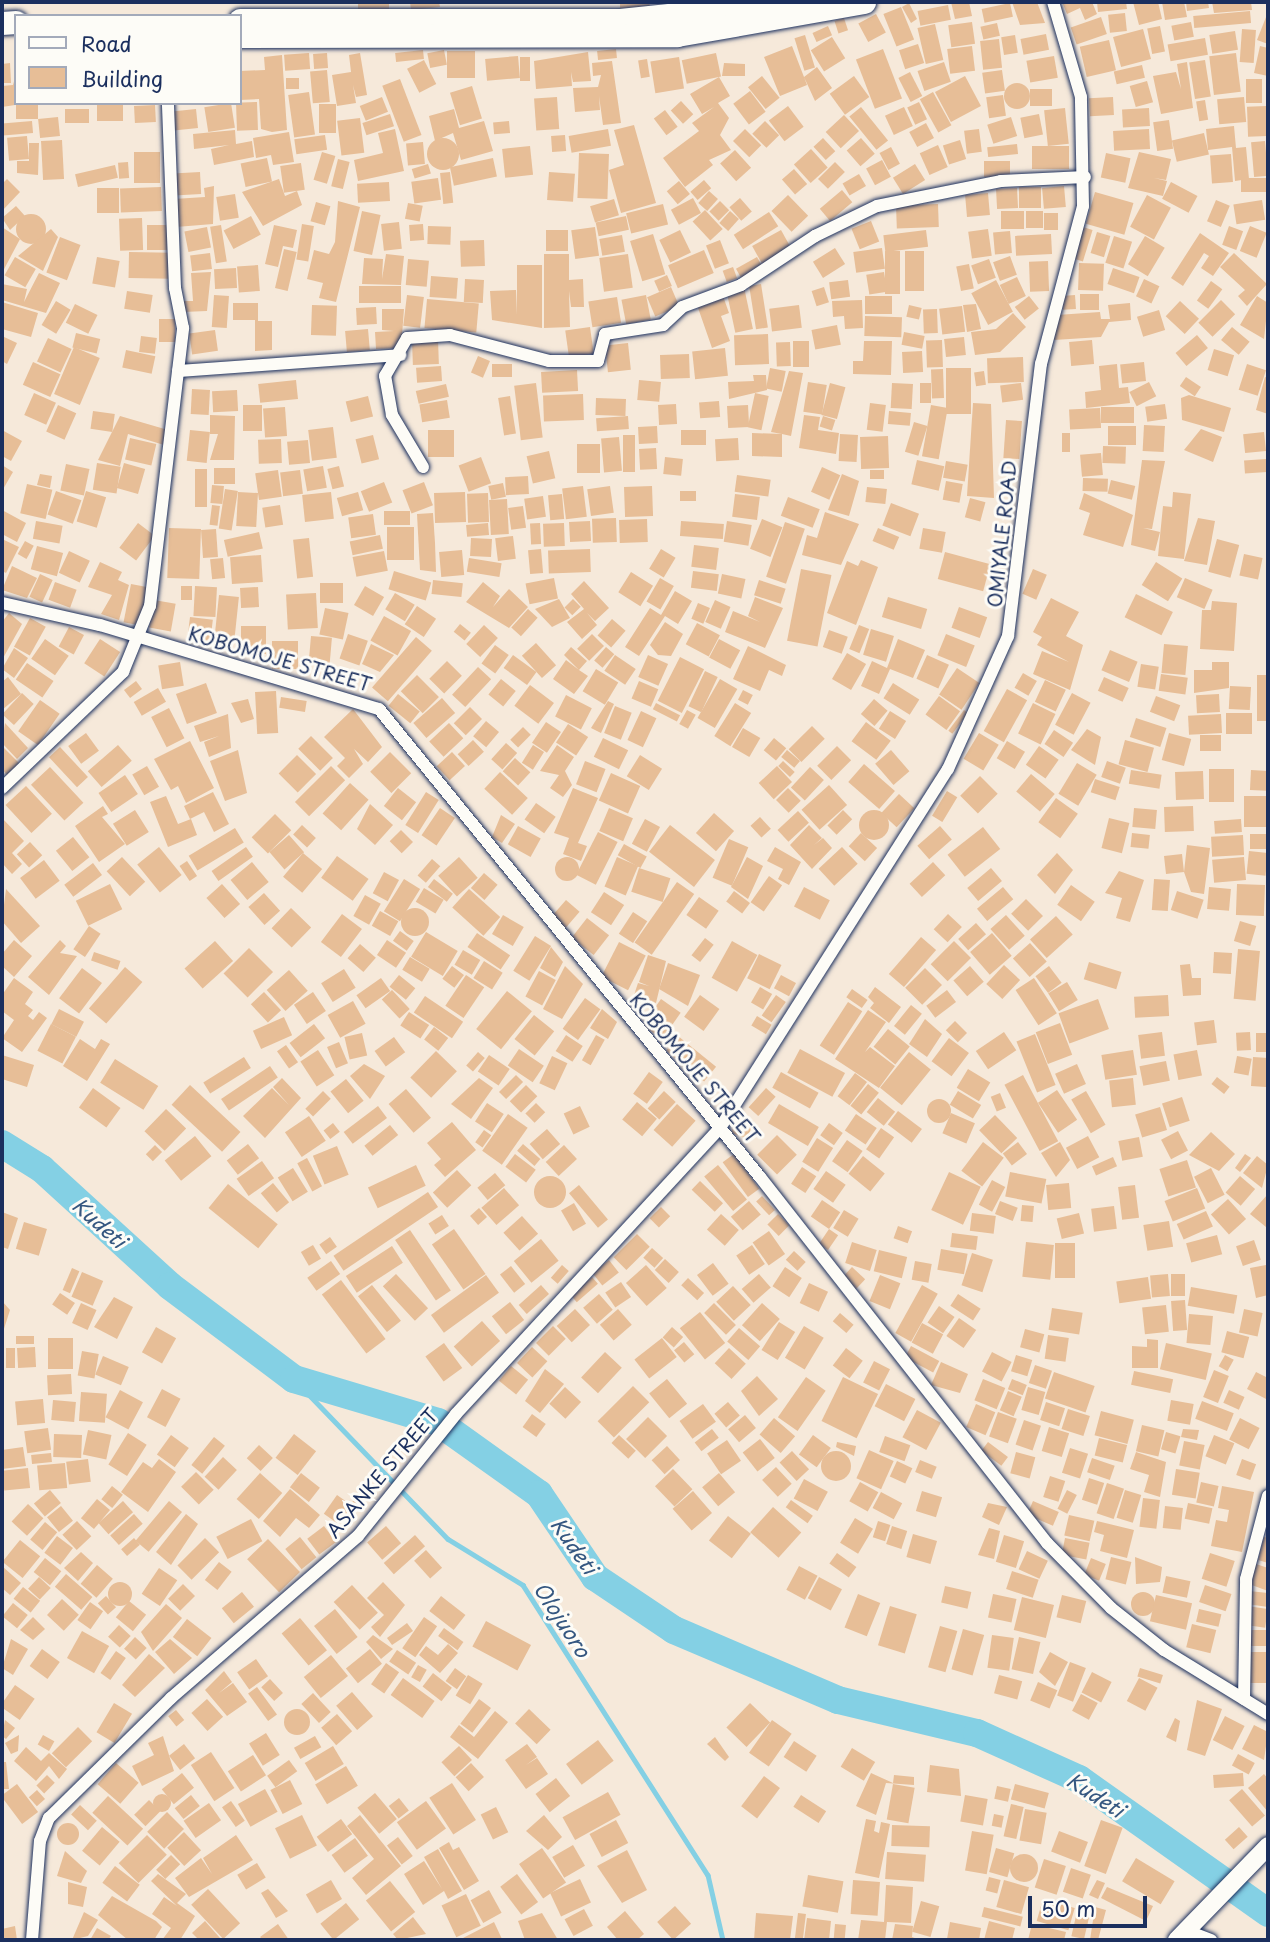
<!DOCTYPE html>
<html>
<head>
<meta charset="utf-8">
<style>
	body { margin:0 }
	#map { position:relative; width:1270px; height:1942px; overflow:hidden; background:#f6e9da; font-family:"Playpen Sans",sans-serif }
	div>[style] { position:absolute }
	.stream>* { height:4.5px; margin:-2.25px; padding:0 2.25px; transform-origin:2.25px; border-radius:2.25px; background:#84d0e4 }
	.river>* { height:28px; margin:-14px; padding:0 14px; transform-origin:14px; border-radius:14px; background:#84d0e4 }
	.building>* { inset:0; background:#e7be97; transform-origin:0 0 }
	.round { border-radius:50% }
	.roads { filter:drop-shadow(0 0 2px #1b2f5e) drop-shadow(0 0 2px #1b2f5e) }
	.street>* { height:12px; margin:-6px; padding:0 6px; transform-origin:6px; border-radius:6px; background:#fdfcf7 }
	.secondary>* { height:18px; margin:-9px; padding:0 9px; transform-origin:9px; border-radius:9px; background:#fdfcf7 }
	.highway>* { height:23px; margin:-11.5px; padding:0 11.5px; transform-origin:11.5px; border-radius:11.5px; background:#fdfcf7 }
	span { translate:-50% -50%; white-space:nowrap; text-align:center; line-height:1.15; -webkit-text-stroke:6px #fdfcf7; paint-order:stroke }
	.street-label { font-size:19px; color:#1b2f5e }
	.water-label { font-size:21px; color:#355780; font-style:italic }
	.frame { position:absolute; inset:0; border:4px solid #1b2f5e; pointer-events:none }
	.legend { position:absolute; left:14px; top:14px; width:228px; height:91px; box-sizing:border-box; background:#fdfcf7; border:2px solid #a3aaba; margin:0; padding:9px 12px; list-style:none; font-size:21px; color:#1b2f5e }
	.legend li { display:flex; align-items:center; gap:14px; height:35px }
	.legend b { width:35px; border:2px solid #a3aaba }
	.scale { position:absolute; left:1028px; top:1896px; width:119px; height:32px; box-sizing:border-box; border:4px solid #1b2f5e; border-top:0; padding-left:9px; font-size:21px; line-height:24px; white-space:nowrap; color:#1b2f5e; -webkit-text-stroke:5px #fdfcf7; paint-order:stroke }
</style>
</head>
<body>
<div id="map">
	<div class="stream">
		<div style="left:294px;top:1379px;width:222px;rotate:46.1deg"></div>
		<div style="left:448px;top:1539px;width:88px;rotate:31.5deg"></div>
		<div style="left:523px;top:1585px;width:344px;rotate:57.5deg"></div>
		<div style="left:708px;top:1875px;width:67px;rotate:77deg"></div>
	</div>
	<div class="river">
		<div style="left:2px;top:1144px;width:47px;rotate:32deg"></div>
		<div style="left:42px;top:1169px;width:173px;rotate:42.4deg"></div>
		<div style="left:170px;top:1286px;width:155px;rotate:36.9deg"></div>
		<div style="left:294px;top:1379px;width:150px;rotate:16.6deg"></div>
		<div style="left:438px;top:1422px;width:124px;rotate:35.5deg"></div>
		<div style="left:539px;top:1494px;width:100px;rotate:56deg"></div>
		<div style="left:595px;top:1577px;width:95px;rotate:33.9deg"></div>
		<div style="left:674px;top:1630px;width:178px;rotate:23.1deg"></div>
		<div style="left:838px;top:1700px;width:143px;rotate:13.4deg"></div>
		<div style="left:977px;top:1733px;width:112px;rotate:24.3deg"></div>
		<div style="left:1079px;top:1779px;width:232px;rotate:35.3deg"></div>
	</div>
	<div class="building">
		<div style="left:358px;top:2px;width:31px;height:8px"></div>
		<div style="clip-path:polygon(410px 2px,439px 2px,440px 7px,411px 10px)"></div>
		<div style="clip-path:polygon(620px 2px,649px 2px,650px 6px,620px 9px)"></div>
		<div style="clip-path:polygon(951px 2px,969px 2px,972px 16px,955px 19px)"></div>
		<div style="clip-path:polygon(1012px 2px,1037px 2px,1045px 23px,1020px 25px)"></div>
		<div style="clip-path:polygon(1062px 2px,1092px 2px,1097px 14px,1085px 20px,1080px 8px,1067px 14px)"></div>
		<div style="clip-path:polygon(1097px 2px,1126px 2px,1127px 9px,1098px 12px)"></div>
		<div style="clip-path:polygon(1133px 2px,1158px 2px,1162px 19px,1139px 25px)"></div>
		<div style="clip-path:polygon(1162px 2px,1184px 2px,1187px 17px,1165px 20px)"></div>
		<div style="clip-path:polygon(1186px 2px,1208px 2px,1209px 8px,1187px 11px)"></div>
		<div style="clip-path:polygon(1212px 2px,1251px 2px,1252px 10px,1214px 13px)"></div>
		<div style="clip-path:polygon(909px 3px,917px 19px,911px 23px,902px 7px)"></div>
		<div style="left:1010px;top:3px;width:14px;height:29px;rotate:78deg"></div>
		<div style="left:948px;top:5px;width:15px;height:31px;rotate:79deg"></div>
		<div style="left:901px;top:7px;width:35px;height:19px;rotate:68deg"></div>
		<div style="left:1250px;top:11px;width:12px;height:57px;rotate:85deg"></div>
		<div style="clip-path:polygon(1268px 12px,1268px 44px,1257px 40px)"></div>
		<div style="left:1125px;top:13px;width:18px;height:17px;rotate:84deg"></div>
		<div style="left:876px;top:14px;width:21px;height:20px;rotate:62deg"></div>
		<div style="left:1101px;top:17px;width:18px;height:32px;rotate:71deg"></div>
		<div style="left:844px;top:18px;width:13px;height:10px;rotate:72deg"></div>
		<div style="left:972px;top:22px;width:22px;height:24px;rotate:82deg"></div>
		<div style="left:1191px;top:22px;width:15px;height:20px;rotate:79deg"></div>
		<div style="left:997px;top:23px;width:13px;height:17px;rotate:77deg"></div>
		<div style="left:935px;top:24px;width:37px;height:18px;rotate:77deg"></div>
		<div style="left:828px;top:26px;width:10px;height:17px;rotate:66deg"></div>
		<div style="left:1160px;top:26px;width:26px;height:13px;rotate:79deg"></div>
		<div style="left:1143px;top:29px;width:31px;height:31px;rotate:75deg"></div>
		<div style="left:1242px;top:29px;width:14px;height:33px;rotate:4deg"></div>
		<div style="left:1235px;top:31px;width:19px;height:26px;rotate:81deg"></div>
		<div style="left:1046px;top:34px;width:16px;height:26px;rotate:79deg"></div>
		<div style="left:805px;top:35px;width:34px;height:11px;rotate:73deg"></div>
		<div style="left:1015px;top:35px;width:18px;height:14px;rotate:81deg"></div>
		<div style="left:832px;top:37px;width:25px;height:25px;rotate:58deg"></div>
		<div style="left:1205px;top:38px;width:17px;height:38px;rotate:80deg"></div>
		<div style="left:999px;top:39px;width:29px;height:19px;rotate:84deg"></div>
		<div style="left:1109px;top:40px;width:31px;height:30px;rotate:77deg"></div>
		<div style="left:918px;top:44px;width:20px;height:20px;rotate:72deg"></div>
		<div style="clip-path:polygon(792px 46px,804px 77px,817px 67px,832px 88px,815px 101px,804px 77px,807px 85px,780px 96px,764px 57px)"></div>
		<div style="left:972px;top:46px;width:25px;height:25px;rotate:83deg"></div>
		<div style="clip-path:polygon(1260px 46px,1268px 48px,1268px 76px,1254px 73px)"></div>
		<div style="left:616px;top:49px;width:9px;height:19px;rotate:84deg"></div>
		<div style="left:883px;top:49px;width:53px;height:29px;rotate:69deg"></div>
		<div style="left:423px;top:50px;width:9px;height:28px;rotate:84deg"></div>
		<div style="left:444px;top:50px;width:15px;height:17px;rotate:79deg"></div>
		<div style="left:475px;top:51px;width:27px;height:28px;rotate:90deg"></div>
		<div style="clip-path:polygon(588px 52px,591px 81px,573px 82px,571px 72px,572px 86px,536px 89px,534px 61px)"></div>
		<div style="left:309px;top:53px;width:16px;height:25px;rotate:86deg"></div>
		<div style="left:327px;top:53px;width:15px;height:14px;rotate:86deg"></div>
		<div style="clip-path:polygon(360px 53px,367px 95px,356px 97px,353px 85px,356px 103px,337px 106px,332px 75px,351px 72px,349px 55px)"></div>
		<div style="left:716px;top:53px;width:24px;height:35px;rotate:78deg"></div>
		<div style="left:1236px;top:53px;width:39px;height:27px;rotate:83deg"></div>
		<div style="clip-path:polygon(282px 55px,287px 130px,272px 132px,261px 129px,259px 99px,240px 100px,240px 71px,265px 70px,264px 57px)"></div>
		<div style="left:518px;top:56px;width:22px;height:33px;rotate:85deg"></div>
		<div style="left:1054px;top:56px;width:22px;height:28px;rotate:80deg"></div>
		<div style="left:520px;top:57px;width:10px;height:24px"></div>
		<div style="left:679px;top:57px;width:32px;height:29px;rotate:81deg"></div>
		<div style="left:647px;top:59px;width:18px;height:9px;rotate:81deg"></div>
		<div style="left:424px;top:60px;width:27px;height:19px;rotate:63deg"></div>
		<div style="left:1205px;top:60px;width:37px;height:16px;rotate:81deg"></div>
		<div style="clip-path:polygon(612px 61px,621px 123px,603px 125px,599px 96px,600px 110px,575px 112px,573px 88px,598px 87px,601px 75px,593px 76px,592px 63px)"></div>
		<div style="left:944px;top:62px;width:21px;height:28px;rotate:71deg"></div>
		<div style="clip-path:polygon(1187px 62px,1193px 108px,1161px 114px,1153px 76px,1176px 72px,1181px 89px,1177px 64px)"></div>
		<div style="clip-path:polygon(10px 63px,11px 83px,2px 83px,2px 64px)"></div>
		<div style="clip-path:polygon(724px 63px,745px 64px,745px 76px,722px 76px)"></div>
		<div style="left:1142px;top:65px;width:13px;height:29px;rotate:77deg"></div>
		<div style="left:327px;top:70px;width:32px;height:17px;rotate:85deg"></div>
		<div style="left:1002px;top:70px;width:21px;height:20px;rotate:82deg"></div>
		<div style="left:910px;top:72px;width:27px;height:13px;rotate:63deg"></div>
		<div style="clip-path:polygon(16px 74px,15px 105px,2px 107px,2px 86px,13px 85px)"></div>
		<div style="left:762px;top:76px;width:28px;height:18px;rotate:51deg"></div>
		<div style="left:854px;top:76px;width:26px;height:30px;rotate:54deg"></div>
		<div style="left:965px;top:76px;width:34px;height:34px;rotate:62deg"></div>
		<div style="clip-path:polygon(719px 77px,730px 96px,718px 103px,729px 118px,720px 135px,731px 150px,709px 160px,713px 165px,685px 187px,663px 158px,699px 131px,692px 123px,714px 107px,702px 114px,690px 94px)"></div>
		<div style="left:286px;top:78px;width:13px;height:11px"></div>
		<div style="left:400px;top:79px;width:60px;height:19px;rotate:69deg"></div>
		<div style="left:1246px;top:79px;width:16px;height:24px"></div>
		<div style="left:1147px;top:81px;width:22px;height:18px;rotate:74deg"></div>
		<div class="round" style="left:1004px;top:83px;width:26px;height:26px"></div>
		<div style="left:472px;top:86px;width:34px;height:23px;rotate:73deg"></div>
		<div style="left:1052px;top:89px;width:17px;height:22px;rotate:90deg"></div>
		<div style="left:750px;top:91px;width:26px;height:21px;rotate:53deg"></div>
		<div style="left:309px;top:92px;width:43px;height:21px;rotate:82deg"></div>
		<div style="left:933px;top:92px;width:38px;height:15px;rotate:61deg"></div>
		<div style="left:1003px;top:95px;width:21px;height:17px;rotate:82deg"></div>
		<div style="left:382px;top:97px;width:16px;height:24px;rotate:68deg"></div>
		<div style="left:557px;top:97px;width:32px;height:23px;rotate:86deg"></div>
		<div style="left:1113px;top:97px;width:18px;height:24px;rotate:87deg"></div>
		<div style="left:1244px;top:97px;width:25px;height:27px;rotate:85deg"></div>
		<div style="left:1205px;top:100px;width:20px;height:9px;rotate:81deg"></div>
		<div style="left:681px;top:101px;width:18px;height:14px;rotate:47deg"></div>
		<div style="left:257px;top:102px;width:28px;height:21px;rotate:88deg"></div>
		<div style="left:919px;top:102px;width:19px;height:13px;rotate:65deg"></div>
		<div style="left:16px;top:103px;width:22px;height:16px"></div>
		<div style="left:97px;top:103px;width:26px;height:18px"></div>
		<div style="left:231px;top:103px;width:25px;height:27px;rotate:81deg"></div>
		<div style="left:319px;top:104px;width:17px;height:29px"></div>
		<div style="left:155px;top:105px;width:17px;height:21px;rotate:87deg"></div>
		<div style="left:788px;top:106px;width:26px;height:24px;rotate:53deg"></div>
		<div style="left:1266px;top:106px;width:30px;height:19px;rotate:88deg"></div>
		<div style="left:861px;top:107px;width:43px;height:15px;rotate:51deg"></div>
		<div style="left:904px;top:107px;width:21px;height:21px;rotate:65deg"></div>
		<div style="left:1065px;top:108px;width:36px;height:21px;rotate:84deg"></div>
		<div style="left:1149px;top:108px;width:18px;height:27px;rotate:87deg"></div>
		<div style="left:65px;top:109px;width:24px;height:14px"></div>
		<div style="left:196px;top:109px;width:19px;height:24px;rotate:84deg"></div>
		<div style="clip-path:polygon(454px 109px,459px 128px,484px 121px,493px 151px,461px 160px,453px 133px,435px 141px,429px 116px)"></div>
		<div style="left:665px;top:110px;width:21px;height:14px;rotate:53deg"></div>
		<div style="left:390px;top:114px;width:13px;height:29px;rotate:72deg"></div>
		<div style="left:1039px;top:114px;width:21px;height:19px;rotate:79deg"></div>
		<div style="left:844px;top:115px;width:22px;height:25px;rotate:47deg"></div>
		<div style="left:58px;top:117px;width:19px;height:20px;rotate:84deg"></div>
		<div style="left:1011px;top:117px;width:20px;height:25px;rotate:72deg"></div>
		<div style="left:360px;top:118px;width:35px;height:23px;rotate:83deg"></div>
		<div style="left:1169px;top:120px;width:29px;height:16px;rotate:82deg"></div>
		<div style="left:32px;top:121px;width:12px;height:30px;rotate:85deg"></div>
		<div style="left:509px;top:121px;width:12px;height:16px;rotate:85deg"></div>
		<div style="left:765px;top:121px;width:20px;height:18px;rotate:45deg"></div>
		<div style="left:926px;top:123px;width:17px;height:19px;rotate:62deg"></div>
		<div style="clip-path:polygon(634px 125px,656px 203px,621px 213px,609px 170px,624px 165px,614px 130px)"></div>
		<div style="clip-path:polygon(1234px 126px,1236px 148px,1246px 147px,1249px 179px,1235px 181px,1232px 147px,1208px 150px,1206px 129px)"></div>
		<div style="clip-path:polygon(395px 129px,404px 171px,358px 181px,354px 160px,383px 153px,378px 133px)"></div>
		<div style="left:608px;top:129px;width:17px;height:40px;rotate:80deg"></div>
		<div style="left:745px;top:129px;width:23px;height:17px;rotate:45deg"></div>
		<div style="left:979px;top:129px;width:23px;height:15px;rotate:83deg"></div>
		<div style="left:1149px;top:129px;width:20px;height:36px;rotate:87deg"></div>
		<div style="clip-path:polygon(235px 130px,236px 144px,252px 141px,254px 157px,214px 165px,211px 149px,229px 145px,194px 149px,193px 134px)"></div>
		<div style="clip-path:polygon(289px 132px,294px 162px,273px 165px,271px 155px,256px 158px,253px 138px)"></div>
		<div style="left:1204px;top:133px;width:22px;height:33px;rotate:77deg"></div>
		<div style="left:325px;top:135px;width:15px;height:31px;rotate:82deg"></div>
		<div style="left:565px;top:135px;width:16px;height:14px;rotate:86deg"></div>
		<div style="left:27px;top:136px;width:23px;height:20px;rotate:85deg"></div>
		<div style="left:823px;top:138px;width:18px;height:13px;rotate:47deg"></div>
		<div style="left:861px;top:138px;width:21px;height:19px;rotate:49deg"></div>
		<div class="round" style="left:427px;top:138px;width:32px;height:32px"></div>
		<div style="left:62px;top:140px;width:39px;height:21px;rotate:87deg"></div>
		<div style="left:960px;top:140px;width:20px;height:18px;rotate:72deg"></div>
		<div style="left:1265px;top:141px;width:35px;height:14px;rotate:85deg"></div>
		<div style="left:423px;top:142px;width:22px;height:17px;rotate:85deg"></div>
		<div style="clip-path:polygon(29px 143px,39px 143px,38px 175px,17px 173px,17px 161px,29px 161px)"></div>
		<div style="left:1017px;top:144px;width:10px;height:30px;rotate:84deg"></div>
		<div style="left:938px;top:145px;width:24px;height:20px;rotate:66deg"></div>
		<div style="left:530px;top:146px;width:29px;height:28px;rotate:84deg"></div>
		<div style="left:1069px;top:146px;width:23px;height:37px;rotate:90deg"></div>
		<div style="left:891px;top:147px;width:19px;height:13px;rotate:62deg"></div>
		<div style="left:811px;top:149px;width:25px;height:23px;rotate:48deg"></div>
		<div style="left:735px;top:150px;width:24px;height:20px;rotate:48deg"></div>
		<div style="left:134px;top:152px;width:26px;height:31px"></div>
		<div style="left:322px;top:152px;width:14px;height:29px;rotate:17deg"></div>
		<div style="clip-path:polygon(1139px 152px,1171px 159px,1166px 180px,1154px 178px,1167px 181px,1163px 196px,1128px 188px)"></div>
		<div style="left:579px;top:153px;width:30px;height:45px;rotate:2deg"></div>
		<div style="left:1106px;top:153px;width:25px;height:25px;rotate:12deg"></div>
		<div style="left:1231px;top:154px;width:28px;height:21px;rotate:86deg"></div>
		<div style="left:267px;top:158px;width:24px;height:27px;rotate:78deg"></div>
		<div style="left:493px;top:158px;width:19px;height:44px;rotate:78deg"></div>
		<div style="left:338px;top:159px;width:12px;height:28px;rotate:14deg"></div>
		<div style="left:882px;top:160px;width:19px;height:18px;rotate:62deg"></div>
		<div style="left:1010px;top:161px;width:16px;height:26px;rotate:90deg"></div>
		<div style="left:128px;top:162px;width:16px;height:10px;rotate:86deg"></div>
		<div style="left:835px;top:162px;width:14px;height:24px;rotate:45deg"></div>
		<div style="left:301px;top:163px;width:27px;height:21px;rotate:82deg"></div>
		<div style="left:428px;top:164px;width:10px;height:17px;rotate:73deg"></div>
		<div style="left:915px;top:164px;width:19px;height:26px;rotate:58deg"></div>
		<div style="left:115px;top:165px;width:13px;height:41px;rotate:77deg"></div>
		<div style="left:794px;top:169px;width:20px;height:16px;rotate:49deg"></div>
		<div style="left:200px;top:172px;width:22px;height:27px;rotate:87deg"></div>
		<div style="left:450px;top:172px;width:31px;height:10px;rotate:84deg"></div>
		<div style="left:549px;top:172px;width:26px;height:28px;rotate:4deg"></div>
		<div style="left:859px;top:174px;width:14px;height:19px;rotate:60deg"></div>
		<div style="left:438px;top:178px;width:22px;height:27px;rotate:82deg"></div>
		<div style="left:1268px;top:178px;width:14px;height:27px;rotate:90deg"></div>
		<div style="clip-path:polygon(7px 179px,20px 192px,2px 211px,2px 184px)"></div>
		<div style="clip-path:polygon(279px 179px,285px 196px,297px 191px,302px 205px,263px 226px,242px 192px)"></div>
		<div style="left:704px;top:180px;width:11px;height:18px;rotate:49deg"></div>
		<div style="left:679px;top:181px;width:17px;height:16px;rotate:50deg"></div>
		<div style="left:389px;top:182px;width:19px;height:32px;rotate:87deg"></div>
		<div style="left:1171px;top:182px;width:30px;height:19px;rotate:28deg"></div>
		<div style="clip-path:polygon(214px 186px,213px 224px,176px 227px,174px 199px,205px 197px,204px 188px)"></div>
		<div style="left:1064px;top:186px;width:21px;height:22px;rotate:85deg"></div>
		<div style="left:161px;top:187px;width:24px;height:41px;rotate:88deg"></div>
		<div style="left:1041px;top:187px;width:21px;height:22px;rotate:90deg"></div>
		<div style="left:97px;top:188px;width:22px;height:25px"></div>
		<div style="left:1017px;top:188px;width:20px;height:21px;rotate:87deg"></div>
		<div style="left:842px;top:190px;width:16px;height:29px;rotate:50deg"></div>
		<div style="left:709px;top:191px;width:12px;height:16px;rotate:42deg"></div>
		<div style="left:1095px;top:192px;width:40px;height:33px;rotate:16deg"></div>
		<div style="left:988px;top:193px;width:22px;height:23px;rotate:85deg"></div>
		<div style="left:235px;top:194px;width:24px;height:19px;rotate:81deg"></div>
		<div style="left:788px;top:195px;width:29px;height:23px;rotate:46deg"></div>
		<div style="left:1147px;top:195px;width:27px;height:36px;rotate:28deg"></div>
		<div style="left:693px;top:198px;width:17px;height:25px;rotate:62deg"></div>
		<div style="left:740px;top:198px;width:18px;height:14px;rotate:49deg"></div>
		<div style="left:614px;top:199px;width:17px;height:25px;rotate:73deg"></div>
		<div style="left:1216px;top:200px;width:15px;height:23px;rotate:23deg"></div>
		<div style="left:1262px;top:200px;width:20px;height:29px;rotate:81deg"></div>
		<div style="clip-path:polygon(338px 201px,360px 207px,336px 302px,319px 298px,323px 283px,307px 279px,314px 250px,329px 254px,335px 242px)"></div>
		<div style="left:720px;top:201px;width:13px;height:15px;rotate:45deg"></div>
		<div style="left:316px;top:202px;width:15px;height:20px;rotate:16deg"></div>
		<div style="left:408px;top:203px;width:15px;height:16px;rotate:11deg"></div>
		<div style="left:663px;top:204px;width:21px;height:38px;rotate:76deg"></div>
		<div style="left:938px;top:204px;width:23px;height:42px;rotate:88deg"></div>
		<div style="clip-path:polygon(16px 206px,25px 216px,10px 230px,2px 218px)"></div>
		<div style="left:705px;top:210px;width:26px;height:17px;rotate:47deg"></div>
		<div style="left:362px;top:211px;width:19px;height:41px;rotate:12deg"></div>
		<div style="left:730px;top:211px;width:12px;height:16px;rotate:42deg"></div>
		<div style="left:1024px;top:211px;width:18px;height:23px;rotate:90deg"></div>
		<div style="left:1043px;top:211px;width:17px;height:17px;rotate:90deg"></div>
		<div style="left:769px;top:212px;width:17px;height:42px;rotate:57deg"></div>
		<div style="left:1044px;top:213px;width:14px;height:17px"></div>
		<div class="round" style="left:16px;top:214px;width:30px;height:30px"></div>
		<div style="left:251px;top:216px;width:21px;height:31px;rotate:62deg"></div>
		<div style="left:626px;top:216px;width:14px;height:31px;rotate:78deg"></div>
		<div style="left:142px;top:218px;width:32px;height:23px;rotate:88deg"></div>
		<div style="left:871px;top:221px;width:22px;height:21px;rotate:68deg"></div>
		<div style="left:399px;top:222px;width:27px;height:18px;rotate:84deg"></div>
		<div style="left:302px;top:224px;width:12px;height:36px;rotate:9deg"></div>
		<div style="left:423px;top:224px;width:16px;height:14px;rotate:86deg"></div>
		<div style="left:173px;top:225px;width:25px;height:26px;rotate:90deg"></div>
		<div style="left:221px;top:225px;width:37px;height:11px;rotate:81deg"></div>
		<div style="clip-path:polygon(274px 225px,297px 230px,293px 248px,283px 246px,278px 267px,265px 264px)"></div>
		<div style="left:428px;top:226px;width:23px;height:18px;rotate:2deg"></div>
		<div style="left:1229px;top:226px;width:15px;height:20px;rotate:20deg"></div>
		<div style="left:1250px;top:226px;width:18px;height:27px;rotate:22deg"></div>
		<div style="clip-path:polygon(2px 227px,20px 239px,2px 273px)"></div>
		<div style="left:207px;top:227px;width:21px;height:23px;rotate:79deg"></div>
		<div style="left:595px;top:227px;width:29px;height:24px;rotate:82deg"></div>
		<div style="left:1083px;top:227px;width:10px;height:33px;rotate:17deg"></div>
		<div style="clip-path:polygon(51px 229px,58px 237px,43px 271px,18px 256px)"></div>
		<div style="left:988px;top:229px;width:27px;height:20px;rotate:82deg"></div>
		<div style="left:546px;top:230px;width:22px;height:21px"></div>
		<div style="left:680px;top:230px;width:25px;height:23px;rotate:64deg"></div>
		<div style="left:781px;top:230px;width:23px;height:33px;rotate:61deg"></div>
		<div style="left:926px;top:230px;width:17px;height:43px;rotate:83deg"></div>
		<div style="left:1010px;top:231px;width:22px;height:17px;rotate:85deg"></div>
		<div style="left:1097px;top:232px;width:14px;height:22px;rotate:17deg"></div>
		<div style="clip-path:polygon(1200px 233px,1229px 253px,1213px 276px,1201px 268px,1209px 256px,1204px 253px,1183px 286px,1171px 278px)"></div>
		<div style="left:653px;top:234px;width:42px;height:24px;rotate:73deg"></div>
		<div style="left:1051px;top:234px;width:20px;height:36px;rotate:87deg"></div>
		<div style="left:622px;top:235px;width:17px;height:23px;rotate:80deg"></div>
		<div style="left:1114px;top:236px;width:19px;height:28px;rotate:18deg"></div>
		<div style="left:1145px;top:236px;width:23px;height:33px;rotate:31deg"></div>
		<div style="left:60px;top:237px;width:22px;height:38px;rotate:21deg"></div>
		<div style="left:484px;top:240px;width:26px;height:24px;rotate:88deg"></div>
		<div style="left:720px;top:240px;width:25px;height:15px;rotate:69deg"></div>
		<div style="left:835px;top:248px;width:19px;height:26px;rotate:58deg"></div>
		<div style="left:882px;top:248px;width:21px;height:29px;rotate:82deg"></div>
		<div style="left:284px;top:249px;width:13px;height:40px;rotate:13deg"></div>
		<div style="left:704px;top:250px;width:25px;height:39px;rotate:67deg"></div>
		<div style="left:885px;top:251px;width:15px;height:43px"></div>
		<div style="left:905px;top:251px;width:19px;height:40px"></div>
		<div style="left:129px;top:252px;width:42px;height:26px;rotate:1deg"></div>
		<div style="left:210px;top:253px;width:16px;height:20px;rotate:83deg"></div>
		<div style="clip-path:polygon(1234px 253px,1267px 284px,1247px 306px,1238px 296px,1245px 290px,1220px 267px)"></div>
		<div style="clip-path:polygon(386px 254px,404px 256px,401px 285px,362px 284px,364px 258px,383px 259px,382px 279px)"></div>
		<div style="clip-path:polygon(544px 254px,569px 254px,569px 280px,583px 279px,584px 307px,571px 307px,569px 291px,570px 327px,544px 328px)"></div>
		<div style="left:628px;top:254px;width:34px;height:29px;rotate:82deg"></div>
		<div style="left:1010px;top:256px;width:20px;height:18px;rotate:70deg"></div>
		<div style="left:15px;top:257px;width:24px;height:21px;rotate:30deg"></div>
		<div style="left:97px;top:257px;width:23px;height:27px;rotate:10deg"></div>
		<div style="left:757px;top:257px;width:13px;height:24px;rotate:61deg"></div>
		<div style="left:408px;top:259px;width:21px;height:26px;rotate:5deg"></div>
		<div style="left:989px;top:259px;width:20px;height:19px;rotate:70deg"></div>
		<div style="left:1048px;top:261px;width:30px;height:19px;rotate:88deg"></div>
		<div style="left:1079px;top:263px;width:25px;height:27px;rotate:2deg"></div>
		<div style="left:969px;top:264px;width:25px;height:13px;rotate:79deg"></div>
		<div style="left:258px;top:265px;width:26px;height:21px;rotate:86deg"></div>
		<div style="clip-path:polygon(517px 265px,542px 265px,542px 328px,492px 320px,490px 291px,516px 290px,517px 315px)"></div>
		<div style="left:733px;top:267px;width:12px;height:11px;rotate:70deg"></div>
		<div style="left:236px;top:268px;width:20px;height:22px;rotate:87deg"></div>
		<div style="left:1113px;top:268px;width:28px;height:17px;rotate:19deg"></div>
		<div style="clip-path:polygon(211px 272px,207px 311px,183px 312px,183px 301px,193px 301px,191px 273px)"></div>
		<div style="left:884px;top:272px;width:20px;height:18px;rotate:81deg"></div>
		<div style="clip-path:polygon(39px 273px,60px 283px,46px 313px,2px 300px,2px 284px,27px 289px,24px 302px)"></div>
		<div style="left:667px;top:275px;width:12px;height:14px;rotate:66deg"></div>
		<div style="left:431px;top:276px;width:27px;height:21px;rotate:4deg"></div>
		<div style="left:1017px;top:277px;width:21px;height:19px;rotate:65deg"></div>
		<div style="left:465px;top:279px;width:19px;height:23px;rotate:3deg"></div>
		<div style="left:1144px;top:279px;width:17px;height:19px;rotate:25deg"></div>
		<div style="left:848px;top:280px;width:17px;height:19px;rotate:83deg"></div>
		<div style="left:996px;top:280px;width:36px;height:28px;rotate:62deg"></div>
		<div style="left:1211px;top:281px;width:14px;height:24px;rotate:36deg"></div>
		<div style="left:761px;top:284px;width:44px;height:12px;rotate:81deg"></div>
		<div style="left:359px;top:286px;width:42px;height:17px"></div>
		<div style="left:671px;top:287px;width:21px;height:26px;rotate:67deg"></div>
		<div style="left:744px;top:287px;width:43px;height:18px;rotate:78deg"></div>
		<div style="left:824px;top:287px;width:16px;height:13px;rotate:72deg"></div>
		<div style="left:127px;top:291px;width:26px;height:18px;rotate:9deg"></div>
		<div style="left:1080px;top:294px;width:19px;height:16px"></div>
		<div style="left:214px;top:295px;width:15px;height:32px;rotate:4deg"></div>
		<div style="left:407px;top:295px;width:17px;height:31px;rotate:7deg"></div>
		<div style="left:646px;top:295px;width:25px;height:25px;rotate:79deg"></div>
		<div style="left:1075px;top:295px;width:14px;height:13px;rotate:86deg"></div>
		<div style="clip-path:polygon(723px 296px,729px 313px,721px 316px,730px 341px,712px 348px,697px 305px)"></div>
		<div style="left:892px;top:296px;width:18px;height:27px;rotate:90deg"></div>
		<div style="left:1029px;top:296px;width:16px;height:18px;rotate:52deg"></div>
		<div style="clip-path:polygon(1257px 296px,1268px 303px,1264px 339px,1240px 325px)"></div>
		<div style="left:617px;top:297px;width:26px;height:29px;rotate:81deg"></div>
		<div style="left:427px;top:299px;width:52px;height:29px;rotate:5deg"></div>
		<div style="clip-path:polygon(862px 300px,863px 328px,845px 329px,844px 316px,833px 317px,832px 301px)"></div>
		<div style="left:1221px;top:300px;width:20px;height:32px;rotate:45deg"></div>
		<div style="left:56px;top:301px;width:17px;height:28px;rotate:31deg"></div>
		<div style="left:1180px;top:301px;width:26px;height:21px;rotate:43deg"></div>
		<div style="clip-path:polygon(2px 302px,38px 313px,31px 337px,2px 329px)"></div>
		<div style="clip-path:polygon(233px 303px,258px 303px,258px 321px,272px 321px,272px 350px,255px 351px,255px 320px,233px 320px)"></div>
		<div style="clip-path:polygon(1130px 303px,1131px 320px,1109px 322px,1101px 337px,1054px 340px,1057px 315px,1100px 312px,1101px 319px,1110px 319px,1108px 305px)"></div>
		<div style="left:75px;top:304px;width:25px;height:21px;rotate:26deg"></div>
		<div style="clip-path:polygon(976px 304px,981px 329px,967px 332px,963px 305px)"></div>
		<div style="left:312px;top:305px;width:25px;height:30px;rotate:2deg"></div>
		<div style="left:799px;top:305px;width:23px;height:30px;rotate:83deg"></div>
		<div style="left:909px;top:305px;width:13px;height:12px;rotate:13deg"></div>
		<div style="left:962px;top:306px;width:26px;height:23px;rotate:83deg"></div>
		<div style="left:376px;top:307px;width:17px;height:20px;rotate:87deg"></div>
		<div style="clip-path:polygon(382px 309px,404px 309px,401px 348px,376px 349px,375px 332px,394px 331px,382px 330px)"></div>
		<div style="left:937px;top:309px;width:24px;height:14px;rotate:88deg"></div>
		<div style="left:1159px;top:310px;width:21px;height:23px;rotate:73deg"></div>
		<div style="clip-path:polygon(1013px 313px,1026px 327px,1000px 352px,975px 355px,971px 332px,996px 329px)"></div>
		<div style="left:865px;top:316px;width:37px;height:20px;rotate:2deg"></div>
		<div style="left:159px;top:319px;width:16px;height:23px"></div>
		<div style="left:837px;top:325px;width:20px;height:26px;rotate:79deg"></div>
		<div style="left:590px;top:327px;width:27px;height:25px;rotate:82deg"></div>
		<div style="left:1232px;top:327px;width:23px;height:17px;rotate:40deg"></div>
		<div style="left:368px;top:329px;width:21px;height:23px;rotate:85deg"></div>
		<div style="left:215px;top:330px;width:21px;height:26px;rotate:82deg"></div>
		<div style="left:904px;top:332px;width:21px;height:13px;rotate:11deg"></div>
		<div style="left:76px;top:333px;width:25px;height:15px;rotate:14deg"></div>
		<div style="left:768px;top:334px;width:30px;height:34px;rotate:88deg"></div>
		<div style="left:1197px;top:335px;width:17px;height:28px;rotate:50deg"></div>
		<div style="clip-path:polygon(2px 336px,17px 343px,7px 364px,2px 361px)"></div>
		<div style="left:141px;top:336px;width:16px;height:16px;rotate:7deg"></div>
		<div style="left:964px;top:337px;width:18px;height:20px;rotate:84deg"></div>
		<div style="left:48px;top:338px;width:26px;height:26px;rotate:25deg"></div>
		<div style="left:438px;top:339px;width:25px;height:26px;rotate:88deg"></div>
		<div style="left:942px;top:340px;width:27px;height:16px;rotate:88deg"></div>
		<div style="left:1092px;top:340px;width:24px;height:23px;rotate:85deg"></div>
		<div style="left:793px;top:341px;width:16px;height:26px"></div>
		<div style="clip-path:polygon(864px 341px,892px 341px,891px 375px,853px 374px,853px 361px,863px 361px)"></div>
		<div style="left:790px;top:342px;width:24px;height:14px;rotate:88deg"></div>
		<div style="left:628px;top:343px;width:27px;height:23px;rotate:84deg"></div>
		<div style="left:74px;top:347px;width:28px;height:51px;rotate:23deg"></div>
		<div style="left:725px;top:348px;width:28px;height:33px;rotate:84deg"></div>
		<div style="left:1214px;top:349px;width:21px;height:22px;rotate:17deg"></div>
		<div style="left:126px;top:350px;width:30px;height:18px;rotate:12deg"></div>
		<div style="left:922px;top:351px;width:21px;height:20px;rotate:87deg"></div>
		<div style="left:689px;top:354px;width:24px;height:29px;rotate:88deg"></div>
		<div style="left:478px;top:356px;width:13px;height:18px;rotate:23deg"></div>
		<div style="left:1023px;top:357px;width:25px;height:36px;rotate:88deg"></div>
		<div style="left:33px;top:362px;width:30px;height:25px;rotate:24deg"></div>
		<div style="left:1144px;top:362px;width:19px;height:24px;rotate:84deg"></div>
		<div style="left:492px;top:364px;width:20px;height:13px"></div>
		<div style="clip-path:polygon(1117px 364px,1119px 388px,1128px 387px,1130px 403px,1086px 408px,1085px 392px,1101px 390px,1099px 366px)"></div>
		<div style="left:1247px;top:364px;width:20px;height:27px;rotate:18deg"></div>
		<div style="left:441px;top:366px;width:15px;height:25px;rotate:86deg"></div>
		<div style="left:770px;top:368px;width:16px;height:21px;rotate:11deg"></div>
		<div style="left:971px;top:368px;width:46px;height:25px;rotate:90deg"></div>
		<div style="left:943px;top:369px;width:29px;height:12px;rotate:88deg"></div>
		<div style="left:577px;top:370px;width:21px;height:36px;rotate:87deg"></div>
		<div style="clip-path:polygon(789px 371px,803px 373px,791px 436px,782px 434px,782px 457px,752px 456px,752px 433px,782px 434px,771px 432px)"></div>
		<div style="left:984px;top:371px;width:14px;height:10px;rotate:82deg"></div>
		<div style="clip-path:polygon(753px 375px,766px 375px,767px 390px,729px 399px,728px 382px,754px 381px)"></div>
		<div style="left:1186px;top:377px;width:18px;height:11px;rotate:34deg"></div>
		<div style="clip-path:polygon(1265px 377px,1268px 378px,1268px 414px,1256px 410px)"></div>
		<div style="left:296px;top:380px;width:19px;height:38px;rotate:84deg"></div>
		<div style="left:639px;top:380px;width:22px;height:20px;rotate:5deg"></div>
		<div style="left:808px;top:382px;width:19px;height:30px;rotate:9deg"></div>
		<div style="left:1149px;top:382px;width:16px;height:22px;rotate:63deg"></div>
		<div style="left:536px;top:383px;width:55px;height:22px;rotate:83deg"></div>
		<div style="left:830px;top:383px;width:16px;height:33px;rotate:15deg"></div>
		<div style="left:892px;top:383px;width:21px;height:25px;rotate:3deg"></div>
		<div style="left:920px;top:383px;width:11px;height:20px"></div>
		<div style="left:1021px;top:383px;width:17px;height:21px;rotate:83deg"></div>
		<div style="left:446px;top:384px;width:13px;height:31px;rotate:77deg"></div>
		<div style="left:192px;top:389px;width:18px;height:25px;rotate:3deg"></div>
		<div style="left:237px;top:390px;width:21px;height:25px;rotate:87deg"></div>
		<div style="left:34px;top:393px;width:24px;height:24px;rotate:24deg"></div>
		<div style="left:755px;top:393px;width:14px;height:35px;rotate:12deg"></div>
		<div style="left:583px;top:394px;width:26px;height:40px;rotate:88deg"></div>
		<div style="clip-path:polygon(1189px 395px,1231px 408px,1224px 432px,1182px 420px,1181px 398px)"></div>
		<div style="left:368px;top:396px;width:21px;height:23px;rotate:76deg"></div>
		<div style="left:510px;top:396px;width:38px;height:12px;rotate:81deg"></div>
		<div style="left:596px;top:398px;width:30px;height:17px;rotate:2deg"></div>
		<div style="left:447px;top:400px;width:18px;height:28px;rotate:81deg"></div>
		<div style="left:719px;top:401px;width:16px;height:20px;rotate:86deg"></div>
		<div style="left:870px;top:403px;width:16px;height:27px;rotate:7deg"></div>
		<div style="clip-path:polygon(973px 403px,991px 404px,994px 498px,967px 496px)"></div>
		<div style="left:676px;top:404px;width:20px;height:18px;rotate:87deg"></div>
		<div style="left:1165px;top:404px;width:15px;height:20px;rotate:82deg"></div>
		<div style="left:58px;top:405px;width:20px;height:29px;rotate:24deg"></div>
		<div style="left:243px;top:405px;width:19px;height:26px"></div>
		<div style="left:748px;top:405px;width:22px;height:21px;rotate:87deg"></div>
		<div style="left:931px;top:405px;width:17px;height:52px;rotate:10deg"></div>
		<div style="left:285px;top:407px;width:29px;height:22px;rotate:86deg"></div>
		<div style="left:1134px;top:407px;width:16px;height:33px;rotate:90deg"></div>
		<div style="left:1100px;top:408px;width:20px;height:31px;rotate:87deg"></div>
		<div style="left:93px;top:411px;width:22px;height:18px;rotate:8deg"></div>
		<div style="left:889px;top:411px;width:22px;height:13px;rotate:5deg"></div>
		<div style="clip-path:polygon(210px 415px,235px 416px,234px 460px,210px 460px,218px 434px,210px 434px)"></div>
		<div style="clip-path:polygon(804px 415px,820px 417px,818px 430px,839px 433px,836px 454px,799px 448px)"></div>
		<div style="clip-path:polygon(120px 416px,168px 430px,164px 445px,128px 434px,120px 466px,98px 460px)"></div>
		<div style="left:628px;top:416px;width:13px;height:32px;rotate:86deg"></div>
		<div style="left:823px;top:416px;width:13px;height:11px;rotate:18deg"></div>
		<div style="left:1006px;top:420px;width:16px;height:38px;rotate:4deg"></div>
		<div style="left:914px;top:422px;width:14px;height:31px;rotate:17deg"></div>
		<div style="left:1144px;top:425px;width:21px;height:26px;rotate:3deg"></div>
		<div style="left:657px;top:426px;width:17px;height:19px;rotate:87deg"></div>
		<div style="left:1108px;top:426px;width:28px;height:19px"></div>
		<div style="left:333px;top:427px;width:31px;height:25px;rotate:83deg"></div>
		<div style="clip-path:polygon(1201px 429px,1222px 437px,1213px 462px,1184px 450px)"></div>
		<div style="clip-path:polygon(2px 430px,22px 441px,11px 461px,2px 456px)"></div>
		<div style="left:190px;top:430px;width:20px;height:31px;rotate:6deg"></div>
		<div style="left:428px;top:430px;width:26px;height:27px"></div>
		<div style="left:681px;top:430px;width:25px;height:15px"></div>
		<div style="left:1264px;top:432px;width:19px;height:21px;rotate:84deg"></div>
		<div style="left:1062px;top:433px;width:8px;height:19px"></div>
		<div style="left:840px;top:434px;width:18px;height:27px;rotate:3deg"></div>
		<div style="left:373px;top:435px;width:25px;height:18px;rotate:76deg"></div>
		<div style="left:623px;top:435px;width:12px;height:37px"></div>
		<div style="left:888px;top:436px;width:32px;height:28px;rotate:88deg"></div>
		<div style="left:619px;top:437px;width:34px;height:18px;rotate:85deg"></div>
		<div style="left:130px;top:438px;width:27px;height:22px;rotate:13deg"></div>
		<div style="left:738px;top:438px;width:22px;height:23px;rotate:87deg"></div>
		<div style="left:281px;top:439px;width:24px;height:23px;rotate:88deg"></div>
		<div style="left:308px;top:440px;width:23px;height:21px;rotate:85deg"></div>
		<div style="left:577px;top:444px;width:23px;height:29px"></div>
		<div style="left:1103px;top:446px;width:23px;height:17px;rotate:2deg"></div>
		<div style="left:656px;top:448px;width:21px;height:17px;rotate:87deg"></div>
		<div style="left:549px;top:451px;width:28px;height:23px;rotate:77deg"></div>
		<div style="left:1101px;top:453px;width:22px;height:21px;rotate:85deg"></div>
		<div style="left:481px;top:457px;width:28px;height:24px;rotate:69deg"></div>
		<div style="left:665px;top:457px;width:18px;height:17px;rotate:6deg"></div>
		<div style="left:1266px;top:459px;width:13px;height:22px;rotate:86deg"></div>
		<div style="left:917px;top:460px;width:28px;height:25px;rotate:13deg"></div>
		<div style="clip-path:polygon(1142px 460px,1165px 461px,1152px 529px,1143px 528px,1160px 532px,1155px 551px,1131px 545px)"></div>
		<div style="left:946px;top:461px;width:22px;height:17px;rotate:10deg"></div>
		<div style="left:97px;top:463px;width:24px;height:27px;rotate:9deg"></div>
		<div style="left:124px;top:463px;width:22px;height:26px;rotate:16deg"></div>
		<div style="left:66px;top:464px;width:24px;height:27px;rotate:12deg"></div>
		<div style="clip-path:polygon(2px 465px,13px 472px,2px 491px)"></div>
		<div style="left:323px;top:466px;width:22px;height:20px;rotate:80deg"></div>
		<div style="left:339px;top:466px;width:21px;height:12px;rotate:76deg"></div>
		<div style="left:822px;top:467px;width:20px;height:27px;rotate:24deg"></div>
		<div style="left:214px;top:468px;width:21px;height:16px"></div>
		<div style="left:195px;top:469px;width:12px;height:38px"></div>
		<div style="left:278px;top:470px;width:27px;height:23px;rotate:82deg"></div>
		<div style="left:300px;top:470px;width:24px;height:20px;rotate:83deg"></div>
		<div style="left:870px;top:470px;width:14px;height:9px"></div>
		<div style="clip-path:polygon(40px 474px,52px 476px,50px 488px,37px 485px)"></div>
		<div style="clip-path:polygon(842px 474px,859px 481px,849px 516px,828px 510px)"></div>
		<div style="left:737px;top:475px;width:34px;height:17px;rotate:8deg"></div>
		<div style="left:528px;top:476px;width:18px;height:23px;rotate:87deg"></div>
		<div style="left:1083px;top:478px;width:25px;height:13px;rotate:2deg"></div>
		<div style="left:1111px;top:480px;width:25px;height:14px;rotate:14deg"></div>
		<div style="left:946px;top:481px;width:17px;height:19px;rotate:10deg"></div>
		<div style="left:384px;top:482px;width:22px;height:25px;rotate:68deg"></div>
		<div style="left:424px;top:482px;width:25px;height:23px;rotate:69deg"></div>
		<div style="left:503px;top:483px;width:14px;height:15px;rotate:78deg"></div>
		<div style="left:27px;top:484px;width:26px;height:30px;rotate:13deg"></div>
		<div style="left:212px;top:485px;width:12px;height:18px;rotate:5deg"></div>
		<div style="left:583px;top:486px;width:31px;height:21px;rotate:83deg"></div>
		<div style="left:610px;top:486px;width:27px;height:23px;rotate:82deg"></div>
		<div style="left:652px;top:486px;width:30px;height:28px;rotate:88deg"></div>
		<div style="left:867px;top:487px;width:20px;height:15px;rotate:6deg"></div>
		<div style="left:225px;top:489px;width:13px;height:40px;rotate:9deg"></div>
		<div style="left:56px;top:491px;width:27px;height:25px;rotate:20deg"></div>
		<div style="left:86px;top:491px;width:21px;height:32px;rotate:17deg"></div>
		<div style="left:680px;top:491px;width:16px;height:10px"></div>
		<div style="left:238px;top:492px;width:20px;height:34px;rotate:3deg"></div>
		<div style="left:331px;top:492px;width:27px;height:29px;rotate:84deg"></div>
		<div style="left:358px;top:492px;width:19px;height:22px;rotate:74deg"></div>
		<div style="left:465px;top:492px;width:30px;height:31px;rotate:88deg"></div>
		<div style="clip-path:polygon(1173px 492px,1191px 494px,1184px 559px,1158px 556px,1163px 506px,1172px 507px)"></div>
		<div style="left:488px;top:493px;width:29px;height:21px;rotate:88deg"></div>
		<div style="clip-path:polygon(1084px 493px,1133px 515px,1123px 547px,1083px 535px,1090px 513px,1079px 509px)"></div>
		<div style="left:562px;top:494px;width:25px;height:14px;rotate:85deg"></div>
		<div style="left:735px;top:494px;width:25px;height:23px;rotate:7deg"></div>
		<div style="left:543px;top:496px;width:21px;height:19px;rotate:82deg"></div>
		<div style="left:788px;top:497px;width:34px;height:20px;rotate:21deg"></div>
		<div style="left:970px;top:498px;width:16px;height:20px;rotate:15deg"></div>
		<div style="left:507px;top:499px;width:35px;height:18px;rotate:87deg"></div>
		<div style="left:891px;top:503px;width:30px;height:24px;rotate:21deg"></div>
		<div style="left:212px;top:505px;width:8px;height:20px;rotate:7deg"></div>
		<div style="left:280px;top:505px;width:20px;height:18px;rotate:81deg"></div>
		<div style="left:523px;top:506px;width:22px;height:15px;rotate:82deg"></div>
		<div style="clip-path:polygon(2px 510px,26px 523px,17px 542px,2px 534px)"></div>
		<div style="left:410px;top:511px;width:14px;height:26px;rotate:90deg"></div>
		<div style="clip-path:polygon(825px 512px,859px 524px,841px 565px,802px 555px,807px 535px,817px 538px)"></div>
		<div style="clip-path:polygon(433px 513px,435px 543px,436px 572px,420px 570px,417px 514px)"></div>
		<div style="left:373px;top:514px;width:21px;height:25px;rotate:82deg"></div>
		<div style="left:616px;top:518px;width:24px;height:24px;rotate:88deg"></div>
		<div style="clip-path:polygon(1198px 518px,1215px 521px,1207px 565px,1184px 561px)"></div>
		<div style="left:647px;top:519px;width:23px;height:28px;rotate:88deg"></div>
		<div style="left:762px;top:519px;width:22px;height:32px;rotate:22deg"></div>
		<div style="left:36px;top:521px;width:27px;height:18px;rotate:10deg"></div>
		<div style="left:590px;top:521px;width:20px;height:21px;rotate:87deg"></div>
		<div style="left:681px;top:521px;width:43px;height:15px;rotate:4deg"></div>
		<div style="left:727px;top:521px;width:25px;height:21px;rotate:9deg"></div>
		<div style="left:785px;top:522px;width:21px;height:58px;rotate:19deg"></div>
		<div style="left:138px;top:523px;width:21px;height:31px;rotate:37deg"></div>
		<div style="left:488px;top:523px;width:12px;height:22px;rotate:85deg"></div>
		<div style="left:540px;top:523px;width:21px;height:10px;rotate:87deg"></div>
		<div style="left:564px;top:523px;width:23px;height:21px;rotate:88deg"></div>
		<div style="left:387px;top:527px;width:27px;height:33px"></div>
		<div style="left:169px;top:528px;width:32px;height:50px;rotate:2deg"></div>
		<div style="left:878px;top:528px;width:23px;height:14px;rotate:23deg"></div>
		<div style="left:923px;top:528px;width:23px;height:21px;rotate:10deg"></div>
		<div style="left:216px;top:529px;width:28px;height:15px;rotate:86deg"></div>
		<div style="left:259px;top:532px;width:17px;height:36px;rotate:77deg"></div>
		<div style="left:380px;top:535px;width:14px;height:31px;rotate:78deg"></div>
		<div style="left:513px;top:536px;width:23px;height:18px;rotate:83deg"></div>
		<div style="left:309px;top:538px;width:39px;height:16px;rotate:84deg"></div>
		<div style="left:471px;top:538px;width:21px;height:18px;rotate:3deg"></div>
		<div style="clip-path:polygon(2px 539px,19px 547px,6px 573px,2px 571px)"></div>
		<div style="left:1217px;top:539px;width:23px;height:34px;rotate:15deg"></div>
		<div style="left:25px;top:541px;width:10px;height:15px;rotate:29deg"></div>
		<div style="left:694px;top:545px;width:25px;height:22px;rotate:7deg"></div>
		<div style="left:37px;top:546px;width:27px;height:24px;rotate:15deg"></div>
		<div style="left:541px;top:549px;width:24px;height:13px;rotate:85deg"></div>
		<div style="left:590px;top:549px;width:23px;height:42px;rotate:88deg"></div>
		<div style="left:661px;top:549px;width:17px;height:23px;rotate:31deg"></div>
		<div style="left:462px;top:550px;width:25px;height:23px;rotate:85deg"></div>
		<div style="left:69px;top:551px;width:23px;height:24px;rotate:25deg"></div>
		<div style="left:384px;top:551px;width:20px;height:32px;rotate:79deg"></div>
		<div style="left:945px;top:552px;width:47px;height:28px;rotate:15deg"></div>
		<div style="left:1244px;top:554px;width:19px;height:22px;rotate:12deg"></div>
		<div style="left:261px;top:555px;width:27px;height:31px;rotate:86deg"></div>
		<div style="left:223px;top:558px;width:20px;height:13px;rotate:84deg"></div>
		<div style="left:469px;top:558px;width:33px;height:14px;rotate:9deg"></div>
		<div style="clip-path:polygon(861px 560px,878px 567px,856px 625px,827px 613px,847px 561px,858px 566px)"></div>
		<div style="clip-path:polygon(100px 562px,122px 572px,118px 580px,129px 585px,119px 620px,101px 614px,112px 595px,88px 587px)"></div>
		<div style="left:1156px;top:562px;width:31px;height:27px;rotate:32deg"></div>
		<div style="clip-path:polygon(12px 566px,37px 578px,27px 598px,2px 590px)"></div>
		<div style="left:801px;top:569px;width:31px;height:73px;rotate:11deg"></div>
		<div style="left:1033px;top:569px;width:15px;height:27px;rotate:23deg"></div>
		<div style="left:394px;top:571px;width:39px;height:19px;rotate:17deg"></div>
		<div style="left:693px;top:571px;width:26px;height:17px;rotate:7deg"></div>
		<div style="left:631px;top:572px;width:26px;height:24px;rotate:32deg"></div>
		<div style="left:40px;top:574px;width:14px;height:25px;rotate:25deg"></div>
		<div style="left:722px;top:574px;width:24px;height:20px;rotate:12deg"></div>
		<div style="left:554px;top:578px;width:21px;height:29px;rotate:79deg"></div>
		<div style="left:660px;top:578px;width:16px;height:27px;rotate:30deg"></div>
		<div style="left:1185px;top:578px;width:30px;height:21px;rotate:23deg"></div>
		<div style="left:433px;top:580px;width:30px;height:14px;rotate:6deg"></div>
		<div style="left:759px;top:580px;width:28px;height:16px;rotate:18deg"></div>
		<div style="clip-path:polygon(584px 581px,609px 608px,595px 621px,587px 613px,597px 625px,582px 639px,567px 622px,584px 609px,571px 594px)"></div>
		<div style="left:55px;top:582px;width:23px;height:19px;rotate:20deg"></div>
		<div style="clip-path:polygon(483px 582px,500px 596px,493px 607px,509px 589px,528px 607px,509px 628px,466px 602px)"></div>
		<div style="left:320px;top:583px;width:23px;height:20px"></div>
		<div style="left:131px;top:584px;width:20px;height:39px;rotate:11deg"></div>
		<div style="left:181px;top:586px;width:11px;height:14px"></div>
		<div style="left:195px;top:586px;width:22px;height:30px;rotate:3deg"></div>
		<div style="left:365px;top:586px;width:22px;height:22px;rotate:30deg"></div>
		<div style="left:258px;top:587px;width:20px;height:18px;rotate:87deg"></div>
		<div style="clip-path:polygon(675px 591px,692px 601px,678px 624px,665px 616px,639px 656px,625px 647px,650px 608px,661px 615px)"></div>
		<div style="left:316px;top:593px;width:35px;height:30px;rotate:87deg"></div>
		<div style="left:395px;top:593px;width:23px;height:19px;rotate:31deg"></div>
		<div style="left:1136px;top:594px;width:41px;height:26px;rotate:26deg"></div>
		<div style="left:219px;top:595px;width:20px;height:46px;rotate:6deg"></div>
		<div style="clip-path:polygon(755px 597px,783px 608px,765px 648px,725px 632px,733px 611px,760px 622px,748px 616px)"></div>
		<div style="left:888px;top:597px;width:41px;height:21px;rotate:17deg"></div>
		<div style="clip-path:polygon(1051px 598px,1079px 612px,1066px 636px,1083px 645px,1070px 690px,1033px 674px,1042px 651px,1069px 662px,1037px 645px,1042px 637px,1033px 632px)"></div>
		<div style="clip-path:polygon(559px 599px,570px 618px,552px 627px,535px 609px)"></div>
		<div style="left:573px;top:599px;width:11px;height:12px;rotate:45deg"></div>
		<div style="left:154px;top:600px;width:22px;height:28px;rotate:10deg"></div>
		<div style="left:715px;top:600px;width:17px;height:24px;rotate:24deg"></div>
		<div style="clip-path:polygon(1212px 601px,1237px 603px,1234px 651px,1200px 649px,1202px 610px,1211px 610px)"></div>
		<div style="left:698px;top:603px;width:13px;height:17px;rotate:23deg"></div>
		<div style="left:417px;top:606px;width:23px;height:22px;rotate:34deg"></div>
		<div style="left:959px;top:607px;width:30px;height:22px;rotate:20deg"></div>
		<div style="left:325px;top:608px;width:24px;height:27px;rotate:12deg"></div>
		<div style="left:528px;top:609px;width:13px;height:25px;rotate:42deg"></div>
		<div style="clip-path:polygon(9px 613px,22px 624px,2px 660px,2px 622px)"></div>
		<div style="left:384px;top:616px;width:31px;height:28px;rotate:29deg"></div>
		<div style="left:190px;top:617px;width:23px;height:24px;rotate:7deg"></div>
		<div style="left:30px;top:618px;width:18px;height:33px;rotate:29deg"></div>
		<div style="left:612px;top:619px;width:18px;height:22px;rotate:41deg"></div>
		<div style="clip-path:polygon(665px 622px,683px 634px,671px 656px,658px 655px,650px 645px)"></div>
		<div style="left:697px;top:623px;width:26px;height:24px;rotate:28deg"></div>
		<div style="left:460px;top:624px;width:14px;height:10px;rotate:39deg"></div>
		<div style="left:484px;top:625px;width:19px;height:26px;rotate:43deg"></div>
		<div style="left:859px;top:625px;width:11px;height:26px;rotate:22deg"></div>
		<div style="left:241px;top:626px;width:25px;height:28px"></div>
		<div style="left:69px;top:627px;width:17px;height:22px;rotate:28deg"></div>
		<div style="left:871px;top:629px;width:24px;height:27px;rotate:17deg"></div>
		<div style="left:829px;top:630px;width:20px;height:18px;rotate:20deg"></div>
		<div style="left:348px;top:634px;width:21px;height:26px;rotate:19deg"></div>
		<div style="left:592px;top:634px;width:17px;height:21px;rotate:45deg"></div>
		<div style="left:946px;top:634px;width:31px;height:23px;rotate:22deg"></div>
		<div style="left:311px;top:636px;width:21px;height:27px;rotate:5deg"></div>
		<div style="left:416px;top:637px;width:21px;height:67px;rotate:41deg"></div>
		<div style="left:45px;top:639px;width:29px;height:24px;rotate:35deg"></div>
		<div style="left:100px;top:639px;width:24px;height:29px;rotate:33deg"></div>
		<div style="left:719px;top:639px;width:24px;height:21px;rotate:28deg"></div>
		<div style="clip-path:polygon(898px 639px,925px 650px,913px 678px,890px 669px,879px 694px,861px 686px,872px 661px,887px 668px)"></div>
		<div style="left:272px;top:641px;width:26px;height:28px"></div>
		<div style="left:536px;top:643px;width:30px;height:19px;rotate:48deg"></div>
		<div style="clip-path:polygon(371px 644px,394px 655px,380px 672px,362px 664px)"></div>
		<div style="left:1164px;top:644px;width:24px;height:29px;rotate:5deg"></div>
		<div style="left:495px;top:645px;width:17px;height:23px;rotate:36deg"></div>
		<div style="clip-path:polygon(748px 646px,786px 665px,782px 676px,769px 670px,760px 691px,733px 679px)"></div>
		<div style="clip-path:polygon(571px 647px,587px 661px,579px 670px,588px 676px,574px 694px,553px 679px,566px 660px,579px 670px,564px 655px)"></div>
		<div style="left:606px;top:647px;width:11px;height:18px;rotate:41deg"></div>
		<div style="clip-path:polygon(14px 648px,28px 658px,14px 678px,2px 669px)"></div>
		<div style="left:1110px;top:650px;width:30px;height:22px;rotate:23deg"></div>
		<div style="left:847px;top:653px;width:22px;height:30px;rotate:30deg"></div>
		<div style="left:513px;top:655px;width:29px;height:16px;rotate:36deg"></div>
		<div style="left:615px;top:655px;width:25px;height:19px;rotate:34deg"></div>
		<div style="left:648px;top:655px;width:22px;height:24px;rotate:24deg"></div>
		<div style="left:927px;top:655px;width:24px;height:26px;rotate:24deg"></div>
		<div style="left:680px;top:657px;width:27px;height:49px;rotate:27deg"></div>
		<div style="left:447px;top:661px;width:21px;height:25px;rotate:45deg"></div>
		<div style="left:180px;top:662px;width:24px;height:22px;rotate:81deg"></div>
		<div style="clip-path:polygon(1212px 662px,1229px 662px,1229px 688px,1194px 693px,1194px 670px,1212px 670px)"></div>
		<div style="left:27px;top:663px;width:32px;height:20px;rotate:34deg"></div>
		<div style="left:1141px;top:664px;width:18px;height:23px;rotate:9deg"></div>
		<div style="left:478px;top:667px;width:18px;height:38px;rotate:43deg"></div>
		<div style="left:957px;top:668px;width:27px;height:32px;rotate:34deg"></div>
		<div style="left:596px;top:669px;width:26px;height:26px;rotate:31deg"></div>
		<div style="left:705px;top:671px;width:14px;height:39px;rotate:25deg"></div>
		<div style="left:1023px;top:673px;width:16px;height:17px;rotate:30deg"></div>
		<div style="left:1161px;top:674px;width:27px;height:17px;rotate:8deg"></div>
		<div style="left:417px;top:675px;width:31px;height:23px;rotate:45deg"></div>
		<div style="left:1257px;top:675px;width:11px;height:46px"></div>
		<div style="clip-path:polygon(8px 677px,21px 694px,2px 710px,2px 682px)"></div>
		<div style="left:1104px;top:677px;width:27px;height:15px;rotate:24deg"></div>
		<div style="left:501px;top:679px;width:19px;height:20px;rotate:39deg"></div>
		<div style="left:720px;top:679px;width:20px;height:45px;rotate:30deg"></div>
		<div style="left:1045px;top:680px;width:23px;height:24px;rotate:25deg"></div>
		<div style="left:136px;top:681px;width:10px;height:15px;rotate:53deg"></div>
		<div style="left:639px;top:681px;width:21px;height:19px;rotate:23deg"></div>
		<div style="left:206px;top:683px;width:32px;height:32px;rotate:70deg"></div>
		<div style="left:893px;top:683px;width:31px;height:18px;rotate:32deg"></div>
		<div style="left:530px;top:685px;width:30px;height:26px;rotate:37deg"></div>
		<div style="left:1230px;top:686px;width:21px;height:23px;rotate:3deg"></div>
		<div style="left:158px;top:688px;width:16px;height:28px;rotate:60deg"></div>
		<div style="left:1007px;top:689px;width:23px;height:48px;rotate:29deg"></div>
		<div style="left:743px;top:690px;width:11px;height:11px;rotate:27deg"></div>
		<div style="left:276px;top:691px;width:42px;height:21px;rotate:87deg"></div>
		<div style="left:22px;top:693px;width:16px;height:29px;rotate:43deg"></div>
		<div style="left:1072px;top:693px;width:21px;height:36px;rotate:28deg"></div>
		<div style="left:398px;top:694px;width:28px;height:15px;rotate:39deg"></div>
		<div style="left:1219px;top:694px;width:18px;height:23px;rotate:87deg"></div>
		<div style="left:566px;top:695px;width:29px;height:24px;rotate:27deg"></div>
		<div style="left:939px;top:696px;width:26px;height:23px;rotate:36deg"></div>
		<div style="left:1156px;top:696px;width:26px;height:17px;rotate:21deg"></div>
		<div style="left:281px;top:697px;width:26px;height:11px;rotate:9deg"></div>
		<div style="left:442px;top:698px;width:20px;height:38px;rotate:49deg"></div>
		<div style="clip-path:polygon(248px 699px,254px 719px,241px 723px,231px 703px)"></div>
		<div style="left:874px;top:699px;width:18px;height:20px;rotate:41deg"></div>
		<div style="left:40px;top:700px;width:24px;height:38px;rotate:35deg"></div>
		<div style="clip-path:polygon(608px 701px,614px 704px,601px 733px,591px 728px)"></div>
		<div style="left:656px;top:703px;width:27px;height:7px;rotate:27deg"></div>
		<div style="left:735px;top:703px;width:19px;height:39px;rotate:32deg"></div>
		<div style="left:1033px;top:703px;width:25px;height:34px;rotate:26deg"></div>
		<div style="left:615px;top:706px;width:18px;height:29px;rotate:22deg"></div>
		<div style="left:470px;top:707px;width:17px;height:23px;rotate:45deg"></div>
		<div style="left:169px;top:708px;width:34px;height:20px;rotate:63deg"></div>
		<div style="clip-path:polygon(353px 709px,382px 747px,368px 762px,354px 749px,363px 764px,349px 778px,337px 766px,345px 758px,324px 737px)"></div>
		<div style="left:687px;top:710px;width:10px;height:16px;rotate:29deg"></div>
		<div style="left:964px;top:710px;width:5px;height:26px;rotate:37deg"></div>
		<div style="left:641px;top:711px;width:17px;height:32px;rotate:25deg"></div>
		<div style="left:890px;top:711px;width:19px;height:21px;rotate:32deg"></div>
		<div style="left:1226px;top:713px;width:26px;height:21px"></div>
		<div style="clip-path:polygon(228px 714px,231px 748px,209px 757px,204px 742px,219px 736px,200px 742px,194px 726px)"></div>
		<div style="left:1221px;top:714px;width:19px;height:33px;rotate:87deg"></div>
		<div style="left:1136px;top:718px;width:32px;height:20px;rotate:18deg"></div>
		<div style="left:486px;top:721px;width:17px;height:20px;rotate:40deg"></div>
		<div style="left:546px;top:722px;width:18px;height:25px;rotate:34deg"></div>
		<div style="left:866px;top:722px;width:31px;height:24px;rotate:37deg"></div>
		<div style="clip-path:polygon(5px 723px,28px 748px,17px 759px,2px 743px)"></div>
		<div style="left:449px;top:723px;width:21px;height:27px;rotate:47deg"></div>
		<div style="left:568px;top:724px;width:24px;height:22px;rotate:33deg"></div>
		<div style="left:812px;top:726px;width:18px;height:33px;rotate:45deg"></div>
		<div style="left:523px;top:727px;width:11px;height:18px;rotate:45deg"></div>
		<div style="left:743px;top:728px;width:20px;height:22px;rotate:30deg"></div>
		<div style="clip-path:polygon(1087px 729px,1101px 737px,1095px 765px,1071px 750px)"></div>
		<div style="left:1054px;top:730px;width:23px;height:17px;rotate:34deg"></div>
		<div style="left:86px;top:733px;width:22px;height:22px;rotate:54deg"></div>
		<div style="left:979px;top:733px;width:23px;height:30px;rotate:31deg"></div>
		<div style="left:1169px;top:733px;width:23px;height:28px;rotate:15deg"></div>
		<div style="left:1221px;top:735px;width:16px;height:21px;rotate:90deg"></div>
		<div style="left:311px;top:736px;width:31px;height:18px;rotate:45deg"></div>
		<div style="left:603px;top:738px;width:28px;height:21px;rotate:26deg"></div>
		<div style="left:774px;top:738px;width:16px;height:16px;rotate:40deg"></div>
		<div style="left:473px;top:740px;width:16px;height:21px;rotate:47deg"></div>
		<div style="left:1125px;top:740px;width:30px;height:25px;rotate:15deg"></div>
		<div style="clip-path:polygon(190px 741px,214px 788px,186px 803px,178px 786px,171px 790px,154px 759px)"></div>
		<div style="left:1007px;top:741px;width:21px;height:20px;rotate:31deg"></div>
		<div style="left:506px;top:743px;width:15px;height:22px;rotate:42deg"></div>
		<div style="left:118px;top:745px;width:21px;height:40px;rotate:49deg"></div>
		<div style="left:533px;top:745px;width:13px;height:21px;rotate:32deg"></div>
		<div style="clip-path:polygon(557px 745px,574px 757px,565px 771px,572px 785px,563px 797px,550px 788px,559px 775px,540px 771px)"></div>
		<div style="clip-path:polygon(2px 746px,20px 764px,8px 776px,2px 769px)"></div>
		<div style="left:837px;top:746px;width:20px;height:28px;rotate:45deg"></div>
		<div style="left:1039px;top:746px;width:24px;height:23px;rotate:35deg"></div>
		<div style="left:60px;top:747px;width:41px;height:15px;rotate:47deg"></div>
		<div style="clip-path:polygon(238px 750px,247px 793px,225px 801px,210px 761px)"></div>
		<div style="left:787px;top:750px;width:17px;height:9px;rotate:40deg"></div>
		<div style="left:891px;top:750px;width:28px;height:21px;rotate:49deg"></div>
		<div style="left:390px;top:752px;width:30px;height:28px;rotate:45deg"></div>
		<div style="left:452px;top:752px;width:19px;height:21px;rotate:47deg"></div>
		<div style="left:297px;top:755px;width:27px;height:26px;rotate:45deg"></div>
		<div style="left:640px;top:755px;width:26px;height:25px;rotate:32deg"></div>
		<div style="left:515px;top:758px;width:21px;height:18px;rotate:43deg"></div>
		<div style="left:585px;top:761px;width:22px;height:25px;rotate:21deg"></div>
		<div style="left:783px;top:761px;width:16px;height:7px;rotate:43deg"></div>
		<div style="left:1107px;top:761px;width:20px;height:17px;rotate:20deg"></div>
		<div style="left:1077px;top:763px;width:23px;height:36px;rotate:31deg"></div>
		<div style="left:864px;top:764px;width:41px;height:24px;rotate:41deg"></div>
		<div style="left:147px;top:766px;width:24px;height:17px;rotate:60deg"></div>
		<div style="left:331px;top:766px;width:20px;height:51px;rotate:45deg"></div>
		<div style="left:777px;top:766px;width:22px;height:25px;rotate:47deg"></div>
		<div style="left:50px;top:767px;width:49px;height:26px;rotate:47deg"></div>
		<div style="left:810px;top:767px;width:19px;height:28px;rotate:43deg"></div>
		<div style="left:1234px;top:769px;width:33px;height:25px;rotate:90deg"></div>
		<div style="left:1131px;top:770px;width:31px;height:14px;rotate:9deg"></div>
		<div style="left:1251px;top:770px;width:17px;height:20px;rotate:3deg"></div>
		<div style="left:1203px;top:771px;width:28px;height:28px;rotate:88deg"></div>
		<div style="left:500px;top:772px;width:38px;height:23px;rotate:43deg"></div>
		<div style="left:611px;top:773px;width:32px;height:30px;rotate:24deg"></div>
		<div style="left:1031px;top:774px;width:31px;height:23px;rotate:40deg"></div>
		<div style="left:125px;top:775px;width:23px;height:32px;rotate:56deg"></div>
		<div style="left:980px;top:776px;width:25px;height:28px;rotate:45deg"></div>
		<div style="left:1095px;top:779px;width:26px;height:14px;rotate:18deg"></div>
		<div style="left:350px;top:783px;width:25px;height:41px;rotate:42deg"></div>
		<div style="left:829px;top:785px;width:27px;height:37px;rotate:48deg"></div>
		<div style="left:26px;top:786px;width:38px;height:28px;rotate:47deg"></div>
		<div style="left:398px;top:788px;width:23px;height:23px;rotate:38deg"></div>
		<div style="clip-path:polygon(573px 788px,598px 798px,578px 843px,587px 846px,581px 861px,563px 854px,569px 838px,554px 833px)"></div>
		<div style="left:788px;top:788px;width:18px;height:17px;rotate:45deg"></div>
		<div style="left:947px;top:791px;width:12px;height:29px;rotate:31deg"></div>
		<div style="clip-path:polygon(213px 792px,229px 824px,214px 832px,204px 812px,190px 819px,184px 806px)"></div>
		<div style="left:426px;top:792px;width:15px;height:39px;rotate:32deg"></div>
		<div style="left:899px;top:794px;width:21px;height:26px;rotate:43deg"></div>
		<div style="clip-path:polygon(166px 796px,178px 824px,191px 819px,197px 835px,168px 847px,150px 802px)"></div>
		<div style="left:1244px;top:796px;width:24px;height:31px"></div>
		<div style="left:1056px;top:798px;width:27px;height:30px;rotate:36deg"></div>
		<div style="left:536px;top:803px;width:24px;height:20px;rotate:35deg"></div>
		<div style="clip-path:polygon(370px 804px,393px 825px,375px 845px,357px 829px)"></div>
		<div style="clip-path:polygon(103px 806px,108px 814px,102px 817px,125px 844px,99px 862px,75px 826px)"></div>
		<div style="left:1193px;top:806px;width:25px;height:29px;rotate:88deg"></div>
		<div style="left:440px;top:808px;width:18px;height:33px;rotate:34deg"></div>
		<div style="left:609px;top:808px;width:26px;height:25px;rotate:23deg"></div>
		<div style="left:1134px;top:808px;width:23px;height:19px;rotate:5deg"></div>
		<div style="left:135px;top:810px;width:26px;height:26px;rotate:58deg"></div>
		<div style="left:843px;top:810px;width:13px;height:22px;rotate:45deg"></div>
		<div class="round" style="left:859px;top:810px;width:30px;height:30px"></div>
		<div style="left:798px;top:811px;width:16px;height:28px;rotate:47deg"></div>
		<div style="left:714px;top:813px;width:27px;height:27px;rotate:42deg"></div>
		<div style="left:275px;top:814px;width:23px;height:33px;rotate:45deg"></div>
		<div style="clip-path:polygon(501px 815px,515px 824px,502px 843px,492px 837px)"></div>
		<div style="left:760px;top:817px;width:16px;height:13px;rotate:47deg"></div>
		<div style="clip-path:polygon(2px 818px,24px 841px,12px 853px,22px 864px,12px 874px,2px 863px)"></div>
		<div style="left:1109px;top:818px;width:21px;height:31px;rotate:14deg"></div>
		<div style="left:645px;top:819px;width:17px;height:28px;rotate:28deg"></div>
		<div style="left:1241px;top:819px;width:13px;height:27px;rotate:86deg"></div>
		<div style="left:302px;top:825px;width:19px;height:13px;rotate:43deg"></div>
		<div style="left:670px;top:825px;width:57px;height:34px;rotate:38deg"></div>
		<div style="clip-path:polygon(809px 825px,822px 838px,814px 845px,823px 838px,832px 848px,812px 869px,790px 845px)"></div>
		<div style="left:518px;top:826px;width:26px;height:21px;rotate:29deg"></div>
		<div style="left:940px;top:826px;width:18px;height:30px;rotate:49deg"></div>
		<div style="left:983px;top:827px;width:28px;height:45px;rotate:52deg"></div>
		<div style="left:235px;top:828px;width:17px;height:54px;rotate:59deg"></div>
		<div style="left:401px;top:830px;width:17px;height:16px;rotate:45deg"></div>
		<div style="left:598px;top:832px;width:22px;height:48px;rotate:27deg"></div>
		<div style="left:861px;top:833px;width:22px;height:18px;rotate:43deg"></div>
		<div style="left:1132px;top:833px;width:18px;height:14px;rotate:6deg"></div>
		<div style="left:1250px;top:834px;width:18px;height:15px"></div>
		<div style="left:289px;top:835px;width:23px;height:26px;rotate:49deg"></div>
		<div style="left:1243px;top:835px;width:20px;height:32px;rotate:87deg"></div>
		<div style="left:73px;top:837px;width:26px;height:22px;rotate:51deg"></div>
		<div style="left:729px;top:839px;width:21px;height:42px;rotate:23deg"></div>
		<div style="left:30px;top:842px;width:18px;height:18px;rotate:47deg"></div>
		<div style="left:624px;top:844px;width:26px;height:13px;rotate:29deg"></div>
		<div style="clip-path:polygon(1187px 845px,1210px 848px,1204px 894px,1191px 892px,1184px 872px,1166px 874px,1164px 856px,1182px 854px,1184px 872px)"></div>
		<div style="left:159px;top:847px;width:36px;height:28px;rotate:51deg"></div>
		<div style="left:246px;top:847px;width:12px;height:42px;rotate:55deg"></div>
		<div style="clip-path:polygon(775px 847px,801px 862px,789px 885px,778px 879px,783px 869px,767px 861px)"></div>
		<div style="left:842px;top:847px;width:23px;height:32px;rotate:47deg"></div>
		<div style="left:1249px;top:851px;width:19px;height:23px;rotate:6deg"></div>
		<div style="left:303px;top:853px;width:25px;height:31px;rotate:40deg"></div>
		<div style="clip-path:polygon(1057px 853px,1073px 870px,1055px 894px,1037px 875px)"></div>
		<div style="left:337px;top:856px;width:39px;height:27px;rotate:36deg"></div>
		<div class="round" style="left:555px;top:857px;width:24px;height:24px"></div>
		<div style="left:122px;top:857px;width:34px;height:21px;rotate:47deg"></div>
		<div style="left:459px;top:857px;width:28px;height:28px;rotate:48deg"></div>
		<div style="left:617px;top:857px;width:23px;height:32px;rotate:23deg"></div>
		<div style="clip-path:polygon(747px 857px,763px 866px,748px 899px,731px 887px)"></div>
		<div style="left:1244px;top:857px;width:23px;height:32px;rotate:85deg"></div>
		<div style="left:432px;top:859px;width:11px;height:22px;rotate:41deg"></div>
		<div style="left:44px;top:860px;width:26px;height:30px;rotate:53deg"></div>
		<div style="left:187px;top:861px;width:18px;height:9px;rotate:56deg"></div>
		<div style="left:252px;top:862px;width:26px;height:28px;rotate:50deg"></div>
		<div style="left:933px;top:862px;width:18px;height:32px;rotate:47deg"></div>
		<div style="left:93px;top:863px;width:15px;height:36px;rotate:53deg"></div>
		<div style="left:639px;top:868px;width:33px;height:25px;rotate:18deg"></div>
		<div style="left:991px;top:868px;width:17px;height:31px;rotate:50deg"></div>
		<div style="clip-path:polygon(1119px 871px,1144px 880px,1130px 922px,1116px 918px,1122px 898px,1105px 893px)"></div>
		<div style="left:384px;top:872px;width:17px;height:24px;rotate:28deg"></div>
		<div style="left:484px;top:873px;width:18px;height:20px;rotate:41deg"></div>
		<div style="left:769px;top:876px;width:16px;height:32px;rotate:35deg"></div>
		<div style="left:404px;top:879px;width:19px;height:38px;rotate:32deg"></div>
		<div style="left:434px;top:879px;width:24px;height:10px;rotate:38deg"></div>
		<div style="left:1154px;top:879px;width:16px;height:31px;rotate:4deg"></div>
		<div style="left:677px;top:882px;width:21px;height:74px;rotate:35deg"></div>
		<div style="left:110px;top:884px;width:28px;height:38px;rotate:64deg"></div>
		<div style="left:222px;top:884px;width:27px;height:21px;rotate:48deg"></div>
		<div style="left:1237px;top:884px;width:28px;height:31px;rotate:2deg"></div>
		<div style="left:1071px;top:885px;width:29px;height:24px;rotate:35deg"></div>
		<div style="left:804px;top:887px;width:29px;height:22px;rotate:27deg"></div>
		<div style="left:1003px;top:887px;width:16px;height:34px;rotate:50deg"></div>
		<div style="left:1209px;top:887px;width:22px;height:22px;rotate:5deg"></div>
		<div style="left:424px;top:888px;width:23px;height:16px;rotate:31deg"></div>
		<div style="clip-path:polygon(6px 889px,40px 926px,21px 943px,2px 921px)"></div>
		<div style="left:469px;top:889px;width:42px;height:25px;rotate:42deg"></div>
		<div style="left:734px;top:891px;width:20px;height:13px;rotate:37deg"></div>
		<div style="left:1177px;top:891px;width:28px;height:20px;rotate:18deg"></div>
		<div style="left:604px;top:892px;width:24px;height:24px;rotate:33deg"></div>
		<div style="left:264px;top:893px;width:24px;height:21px;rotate:48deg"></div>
		<div style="left:365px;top:895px;width:18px;height:24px;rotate:29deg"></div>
		<div style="left:699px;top:897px;width:24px;height:22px;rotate:35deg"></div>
		<div style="left:1026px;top:899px;width:24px;height:21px;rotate:45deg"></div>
		<div style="left:566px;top:900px;width:18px;height:23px;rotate:41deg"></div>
		<div class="round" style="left:401px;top:908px;width:28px;height:28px"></div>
		<div style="left:291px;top:908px;width:28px;height:28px;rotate:44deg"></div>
		<div style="left:380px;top:911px;width:21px;height:17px;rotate:29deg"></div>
		<div style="left:633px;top:912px;width:17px;height:26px;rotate:33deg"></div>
		<div style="left:342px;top:914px;width:25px;height:35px;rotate:37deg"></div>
		<div style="left:948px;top:914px;width:19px;height:21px;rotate:43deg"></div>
		<div style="left:503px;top:915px;width:24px;height:22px;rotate:30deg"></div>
		<div style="left:1006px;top:915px;width:28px;height:21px;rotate:48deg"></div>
		<div style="left:1056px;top:916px;width:25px;height:35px;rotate:48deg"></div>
		<div style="left:587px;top:918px;width:28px;height:25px;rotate:38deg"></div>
		<div style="left:1240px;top:921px;width:17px;height:21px;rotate:17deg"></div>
		<div style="left:976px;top:923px;width:15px;height:24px;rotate:48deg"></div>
		<div style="left:89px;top:926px;width:14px;height:28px;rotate:34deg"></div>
		<div style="left:400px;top:931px;width:17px;height:12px;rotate:36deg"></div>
		<div style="left:426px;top:932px;width:37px;height:29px;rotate:31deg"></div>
		<div style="left:477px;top:933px;width:40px;height:17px;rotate:34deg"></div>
		<div style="left:992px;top:933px;width:30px;height:29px;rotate:49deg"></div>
		<div style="left:535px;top:936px;width:19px;height:41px;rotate:32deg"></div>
		<div style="left:921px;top:937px;width:20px;height:49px;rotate:41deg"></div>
		<div style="left:705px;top:938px;width:11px;height:22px;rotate:38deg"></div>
		<div style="clip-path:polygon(14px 940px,32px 956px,14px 977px,2px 966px,2px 954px)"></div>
		<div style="clip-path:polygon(60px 940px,66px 946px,60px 953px,77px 956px,49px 995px,28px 977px)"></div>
		<div style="left:387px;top:940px;width:23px;height:18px;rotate:34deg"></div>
		<div style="left:215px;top:941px;width:27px;height:41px;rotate:48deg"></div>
		<div style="left:732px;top:941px;width:29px;height:42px;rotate:29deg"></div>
		<div style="left:954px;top:941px;width:24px;height:33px;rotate:45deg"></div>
		<div style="left:619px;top:942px;width:30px;height:39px;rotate:27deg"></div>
		<div style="left:1030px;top:943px;width:25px;height:23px;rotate:48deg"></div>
		<div style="left:360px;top:944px;width:21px;height:19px;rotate:41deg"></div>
		<div style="clip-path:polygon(551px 947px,563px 962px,555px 977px,540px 968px)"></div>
		<div style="left:249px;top:948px;width:34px;height:36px;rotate:45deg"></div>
		<div style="left:1238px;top:949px;width:22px;height:50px;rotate:5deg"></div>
		<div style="left:463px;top:950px;width:20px;height:17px;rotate:30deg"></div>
		<div style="left:94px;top:952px;width:28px;height:9px;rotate:19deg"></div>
		<div style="left:1214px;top:952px;width:18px;height:21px;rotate:3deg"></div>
		<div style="left:759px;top:954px;width:25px;height:27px;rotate:26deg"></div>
		<div style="clip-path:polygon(648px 955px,666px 961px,656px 1003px,634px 995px,638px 983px,649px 986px,639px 982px)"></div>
		<div style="left:410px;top:957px;width:23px;height:15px;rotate:31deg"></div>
		<div style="left:484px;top:961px;width:22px;height:20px;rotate:32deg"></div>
		<div style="left:1089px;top:962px;width:34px;height:18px;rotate:17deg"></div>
		<div style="clip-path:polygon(668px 963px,700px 975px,688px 1006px,659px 989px)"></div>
		<div style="clip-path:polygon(1190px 964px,1192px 978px,1201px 978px,1201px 995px,1183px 996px,1180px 965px)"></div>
		<div style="left:1004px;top:965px;width:22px;height:26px;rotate:43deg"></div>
		<div style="left:452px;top:966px;width:15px;height:16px;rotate:37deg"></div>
		<div style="clip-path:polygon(565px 966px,583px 984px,562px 1019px,543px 1009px)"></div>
		<div style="left:970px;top:966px;width:21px;height:22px;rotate:49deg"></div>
		<div style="left:1049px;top:966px;width:21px;height:17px;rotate:53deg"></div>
		<div style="left:125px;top:967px;width:23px;height:55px;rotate:41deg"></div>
		<div style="left:82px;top:968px;width:25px;height:38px;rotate:37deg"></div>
		<div style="left:925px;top:968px;width:24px;height:28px;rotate:45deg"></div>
		<div style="left:344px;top:969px;width:22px;height:27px;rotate:58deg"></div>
		<div style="left:289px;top:970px;width:28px;height:30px;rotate:48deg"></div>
		<div style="left:539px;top:971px;width:19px;height:29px;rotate:28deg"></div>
		<div style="left:399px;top:975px;width:21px;height:15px;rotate:39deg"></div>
		<div style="left:466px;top:975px;width:22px;height:37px;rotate:34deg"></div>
		<div style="left:781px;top:975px;width:17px;height:15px;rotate:28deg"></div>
		<div style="clip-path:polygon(14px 978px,33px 992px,25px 1004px,33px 1010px,28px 1016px,33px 1020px,39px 1012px,47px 1018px,22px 1052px,2px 1038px,14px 1020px,2px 1011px,2px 995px)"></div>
		<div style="left:381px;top:978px;width:16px;height:30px;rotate:55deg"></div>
		<div style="left:1034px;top:978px;width:42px;height:22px;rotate:57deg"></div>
		<div style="left:1067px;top:982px;width:21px;height:22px;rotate:59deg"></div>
		<div style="left:760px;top:987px;width:14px;height:18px;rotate:30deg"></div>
		<div style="clip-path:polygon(875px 987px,901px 1007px,889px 1023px,870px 1008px,874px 1003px,868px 997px)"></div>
		<div style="left:852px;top:989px;width:19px;height:10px;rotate:35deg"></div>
		<div style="left:392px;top:990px;width:26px;height:14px;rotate:47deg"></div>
		<div style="left:947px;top:990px;width:15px;height:26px;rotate:53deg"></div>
		<div style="left:507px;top:991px;width:32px;height:49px;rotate:39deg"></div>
		<div style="left:264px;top:992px;width:25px;height:18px;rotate:47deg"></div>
		<div style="left:313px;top:992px;width:23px;height:23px;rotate:56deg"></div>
		<div style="left:700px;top:995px;width:24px;height:27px;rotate:36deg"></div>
		<div style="left:776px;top:995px;width:12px;height:25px;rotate:35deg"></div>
		<div style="left:1168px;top:995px;width:21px;height:34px;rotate:87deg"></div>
		<div style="left:425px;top:996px;width:46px;height:20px;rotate:34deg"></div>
		<div style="left:585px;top:998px;width:19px;height:38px;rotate:36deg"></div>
		<div style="left:661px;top:999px;width:24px;height:32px;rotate:35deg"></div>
		<div style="left:1098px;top:999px;width:32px;height:42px;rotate:70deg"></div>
		<div style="left:353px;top:1001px;width:26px;height:29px;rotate:61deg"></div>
		<div style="left:848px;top:1002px;width:17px;height:52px;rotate:33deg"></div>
		<div style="left:911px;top:1005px;width:14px;height:27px;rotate:39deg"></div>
		<div style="left:59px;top:1009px;width:28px;height:17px;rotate:27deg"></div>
		<div style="clip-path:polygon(602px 1009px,617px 1022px,608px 1039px,590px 1028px)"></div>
		<div style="clip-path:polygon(868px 1010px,886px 1022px,865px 1052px,870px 1047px,895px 1066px,879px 1088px,835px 1059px)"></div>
		<div style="left:409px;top:1012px;width:24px;height:16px;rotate:33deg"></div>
		<div style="left:534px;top:1015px;width:26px;height:31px;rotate:39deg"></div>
		<div style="left:757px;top:1016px;width:17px;height:11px;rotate:31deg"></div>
		<div style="left:284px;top:1017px;width:20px;height:34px;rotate:66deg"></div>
		<div style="clip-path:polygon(925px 1019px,942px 1034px,927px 1057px,909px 1044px)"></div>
		<div style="left:1214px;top:1020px;width:23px;height:20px;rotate:83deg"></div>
		<div style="left:955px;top:1021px;width:17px;height:13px;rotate:45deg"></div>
		<div style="left:1060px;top:1023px;width:34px;height:26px;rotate:69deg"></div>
		<div style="left:51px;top:1024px;width:28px;height:30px;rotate:27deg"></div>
		<div style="left:314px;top:1024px;width:18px;height:31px;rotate:52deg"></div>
		<div style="left:434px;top:1027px;width:18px;height:16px;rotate:38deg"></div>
		<div style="left:888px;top:1029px;width:28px;height:23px;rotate:39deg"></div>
		<div style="left:1004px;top:1032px;width:22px;height:34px;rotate:56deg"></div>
		<div style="left:1162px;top:1032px;width:24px;height:24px;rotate:83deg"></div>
		<div style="left:1250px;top:1032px;width:18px;height:14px;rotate:87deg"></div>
		<div style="left:362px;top:1033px;width:23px;height:18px;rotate:77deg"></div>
		<div style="left:1256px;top:1033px;width:12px;height:19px"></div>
		<div style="left:1035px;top:1034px;width:55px;height:20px;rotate:68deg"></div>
		<div style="left:566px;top:1035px;width:20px;height:19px;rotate:33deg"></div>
		<div style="left:596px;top:1035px;width:10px;height:29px;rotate:29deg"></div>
		<div style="left:678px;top:1036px;width:49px;height:19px;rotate:39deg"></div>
		<div style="left:394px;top:1037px;width:19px;height:24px;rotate:54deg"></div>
		<div style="left:949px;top:1038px;width:25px;height:29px;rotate:37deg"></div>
		<div style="clip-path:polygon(80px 1039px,95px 1049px,101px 1039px,110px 1044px,87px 1081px,63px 1066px)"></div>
		<div style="left:339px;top:1042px;width:23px;height:13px;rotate:67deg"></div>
		<div style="left:286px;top:1045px;width:21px;height:11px;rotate:55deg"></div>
		<div style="left:519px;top:1049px;width:30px;height:20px;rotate:34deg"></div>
		<div style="left:800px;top:1049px;width:51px;height:27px;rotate:28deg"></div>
		<div style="left:318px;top:1050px;width:30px;height:21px;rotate:57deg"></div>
		<div style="left:1133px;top:1050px;width:25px;height:32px;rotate:81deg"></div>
		<div style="left:1197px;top:1050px;width:26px;height:24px;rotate:79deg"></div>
		<div style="left:436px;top:1051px;width:29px;height:37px;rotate:44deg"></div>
		<div style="left:478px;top:1052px;width:9px;height:18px;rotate:41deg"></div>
		<div style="left:909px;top:1052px;width:28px;height:46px;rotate:39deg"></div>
		<div style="clip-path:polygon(2px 1055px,34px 1065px,27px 1087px,2px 1079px)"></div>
		<div style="left:489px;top:1055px;width:25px;height:20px;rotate:34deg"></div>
		<div style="left:552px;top:1056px;width:17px;height:30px;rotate:25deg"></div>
		<div style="left:1237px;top:1056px;width:15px;height:17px;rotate:11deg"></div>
		<div style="left:244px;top:1057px;width:13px;height:48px;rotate:58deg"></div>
		<div style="left:1253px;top:1057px;width:15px;height:29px;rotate:4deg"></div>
		<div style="left:115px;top:1059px;width:51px;height:28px;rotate:32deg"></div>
		<div style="left:1166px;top:1061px;width:20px;height:27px;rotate:79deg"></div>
		<div style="clip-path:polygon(364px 1064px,385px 1076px,370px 1099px,350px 1076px)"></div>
		<div style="left:1077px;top:1064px;width:22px;height:24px;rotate:66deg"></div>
		<div style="left:270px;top:1066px;width:14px;height:59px;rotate:56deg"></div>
		<div style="left:968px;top:1069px;width:26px;height:22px;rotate:31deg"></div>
		<div style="left:649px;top:1072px;width:17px;height:27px;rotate:36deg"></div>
		<div style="left:781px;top:1072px;width:43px;height:18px;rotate:29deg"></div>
		<div style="left:855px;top:1073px;width:15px;height:29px;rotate:37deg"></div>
		<div style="left:516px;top:1075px;width:10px;height:24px;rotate:45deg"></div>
		<div style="left:1023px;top:1075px;width:75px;height:21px;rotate:62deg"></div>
		<div style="left:1217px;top:1077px;width:16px;height:9px;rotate:38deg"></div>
		<div style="clip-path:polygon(282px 1078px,301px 1098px,265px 1138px,243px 1116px,272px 1088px,289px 1105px,273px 1087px)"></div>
		<div style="clip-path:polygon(479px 1078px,493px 1088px,471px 1119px,451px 1104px)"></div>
		<div style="left:1133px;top:1078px;width:27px;height:24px;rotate:84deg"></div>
		<div style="left:346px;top:1079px;width:28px;height:20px;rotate:51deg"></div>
		<div style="left:868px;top:1084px;width:14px;height:28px;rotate:39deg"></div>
		<div style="left:190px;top:1085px;width:69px;height:27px;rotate:43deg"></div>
		<div style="left:526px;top:1085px;width:16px;height:23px;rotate:45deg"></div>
		<div style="left:93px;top:1088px;width:34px;height:24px;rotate:36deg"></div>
		<div style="left:766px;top:1088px;width:13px;height:26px;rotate:42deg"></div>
		<div style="left:406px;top:1089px;width:38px;height:23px;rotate:49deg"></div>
		<div style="left:1057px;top:1090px;width:36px;height:23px;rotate:56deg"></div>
		<div style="left:323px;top:1091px;width:11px;height:25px;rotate:45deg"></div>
		<div style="left:664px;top:1091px;width:16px;height:24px;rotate:43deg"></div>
		<div style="left:958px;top:1091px;width:27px;height:16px;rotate:31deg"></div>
		<div style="left:1086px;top:1091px;width:39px;height:17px;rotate:60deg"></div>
		<div style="left:1000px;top:1093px;width:16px;height:10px;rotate:68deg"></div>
		<div style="left:1182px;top:1097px;width:25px;height:21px;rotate:72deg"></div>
		<div style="left:878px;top:1098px;width:22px;height:18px;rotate:39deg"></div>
		<div class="round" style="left:927px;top:1099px;width:24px;height:24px"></div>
		<div style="left:637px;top:1102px;width:26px;height:23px;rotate:40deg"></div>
		<div style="left:487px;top:1103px;width:20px;height:22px;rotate:33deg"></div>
		<div style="left:536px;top:1103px;width:13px;height:15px;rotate:45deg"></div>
		<div style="left:677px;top:1104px;width:25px;height:35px;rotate:42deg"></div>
		<div style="left:779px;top:1104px;width:46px;height:22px;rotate:30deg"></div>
		<div style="left:378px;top:1106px;width:15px;height:43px;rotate:53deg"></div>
		<div style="left:580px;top:1106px;width:23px;height:18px;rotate:65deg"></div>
		<div style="left:1160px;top:1107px;width:24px;height:26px;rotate:73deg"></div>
		<div style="left:166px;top:1109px;width:28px;height:31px;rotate:44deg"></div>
		<div style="left:898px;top:1111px;width:30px;height:17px;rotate:37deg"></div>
		<div style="left:951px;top:1113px;width:26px;height:22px;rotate:23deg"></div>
		<div style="left:508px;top:1114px;width:24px;height:45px;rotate:35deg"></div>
		<div style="left:856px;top:1114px;width:25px;height:20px;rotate:34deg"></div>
		<div style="left:738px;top:1115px;width:17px;height:19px;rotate:21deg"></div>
		<div style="left:995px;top:1115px;width:32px;height:22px;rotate:46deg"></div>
		<div style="left:309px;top:1116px;width:30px;height:29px;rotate:56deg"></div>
		<div style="clip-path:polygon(452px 1122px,476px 1150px,445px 1177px,434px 1165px,441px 1159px,427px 1143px)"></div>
		<div style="left:333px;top:1123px;width:11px;height:12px;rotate:52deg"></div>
		<div style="left:829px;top:1123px;width:17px;height:15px;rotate:36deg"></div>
		<div style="left:390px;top:1125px;width:13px;height:33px;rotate:51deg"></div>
		<div style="left:881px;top:1128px;width:16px;height:26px;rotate:35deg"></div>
		<div style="left:547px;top:1129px;width:20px;height:23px;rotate:49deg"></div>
		<div style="left:484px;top:1130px;width:9px;height:15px;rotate:36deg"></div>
		<div style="left:1178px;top:1131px;width:22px;height:19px;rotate:63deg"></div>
		<div style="clip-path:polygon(1211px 1132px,1235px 1154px,1219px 1171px,1189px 1155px)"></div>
		<div style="left:777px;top:1135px;width:28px;height:28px;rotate:45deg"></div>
		<div style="left:195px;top:1136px;width:26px;height:39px;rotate:51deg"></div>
		<div style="left:1088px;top:1136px;width:24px;height:25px;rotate:62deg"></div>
		<div style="left:1139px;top:1137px;width:20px;height:21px;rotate:79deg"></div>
		<div style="left:817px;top:1138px;width:19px;height:28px;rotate:32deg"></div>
		<div style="left:847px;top:1140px;width:19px;height:26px;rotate:35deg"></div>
		<div style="left:983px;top:1142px;width:26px;height:36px;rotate:37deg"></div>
		<div style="left:1018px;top:1142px;width:15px;height:19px;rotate:53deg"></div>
		<div style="clip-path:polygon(1060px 1142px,1070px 1160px,1056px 1177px,1041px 1153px)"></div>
		<div style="left:248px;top:1144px;width:18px;height:27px;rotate:52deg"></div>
		<div style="left:523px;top:1144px;width:23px;height:9px;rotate:41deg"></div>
		<div style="left:155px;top:1145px;width:10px;height:13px;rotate:45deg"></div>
		<div style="left:564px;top:1145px;width:19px;height:25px;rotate:47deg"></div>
		<div style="left:337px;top:1146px;width:31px;height:26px;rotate:68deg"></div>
		<div style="left:515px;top:1154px;width:26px;height:16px;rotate:37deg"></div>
		<div style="left:734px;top:1154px;width:43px;height:14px;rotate:54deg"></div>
		<div style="clip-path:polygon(1245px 1154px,1251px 1158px,1240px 1172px,1235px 1168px)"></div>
		<div style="left:863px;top:1156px;width:28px;height:23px;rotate:39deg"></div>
		<div style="clip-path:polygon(1257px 1156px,1268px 1165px,1262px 1188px,1243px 1173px)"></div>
		<div style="left:1113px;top:1157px;width:10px;height:23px;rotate:66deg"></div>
		<div style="left:307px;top:1158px;width:32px;height:11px;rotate:62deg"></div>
		<div style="left:1187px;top:1160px;width:29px;height:29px;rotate:72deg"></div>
		<div style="left:262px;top:1161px;width:21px;height:31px;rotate:55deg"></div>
		<div style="left:416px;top:1165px;width:23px;height:53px;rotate:65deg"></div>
		<div style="left:718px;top:1165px;width:45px;height:18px;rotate:50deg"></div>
		<div style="left:802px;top:1167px;width:17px;height:20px;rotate:33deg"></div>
		<div style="left:293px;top:1168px;width:28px;height:18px;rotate:58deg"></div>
		<div style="left:1211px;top:1168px;width:30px;height:19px;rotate:63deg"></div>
		<div style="left:457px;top:1170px;width:21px;height:33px;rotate:47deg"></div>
		<div style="left:826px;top:1171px;width:24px;height:22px;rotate:35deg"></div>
		<div style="left:949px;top:1172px;width:35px;height:42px;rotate:25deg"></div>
		<div style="left:1010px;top:1172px;width:37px;height:25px;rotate:11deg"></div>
		<div style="left:495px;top:1173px;width:16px;height:23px;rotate:50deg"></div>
		<div class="round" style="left:534px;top:1176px;width:32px;height:32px"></div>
		<div style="left:1240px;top:1176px;width:20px;height:22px;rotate:41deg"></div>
		<div style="left:992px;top:1180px;width:15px;height:28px;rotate:28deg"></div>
		<div style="left:700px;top:1181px;width:32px;height:12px;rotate:44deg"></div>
		<div style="left:273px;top:1183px;width:25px;height:16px;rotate:50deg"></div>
		<div style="left:1069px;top:1183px;width:25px;height:23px;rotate:85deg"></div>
		<div style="left:228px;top:1184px;width:64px;height:31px;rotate:39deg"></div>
		<div style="left:579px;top:1185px;width:45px;height:13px;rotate:50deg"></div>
		<div style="left:1135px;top:1185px;width:33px;height:17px;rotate:83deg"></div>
		<div style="left:504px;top:1188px;width:23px;height:30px;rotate:49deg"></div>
		<div style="left:1197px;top:1188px;width:22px;height:35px;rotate:68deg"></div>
		<div style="left:428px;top:1192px;width:18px;height:114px;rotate:56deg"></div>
		<div style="clip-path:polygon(1268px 1194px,1268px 1224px,1266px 1227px,1250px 1214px)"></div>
		<div style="left:762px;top:1196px;width:19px;height:8px;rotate:47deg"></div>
		<div style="left:1228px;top:1199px;width:27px;height:23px;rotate:48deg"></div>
		<div style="left:822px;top:1200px;width:22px;height:20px;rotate:34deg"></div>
		<div style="left:749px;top:1201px;width:18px;height:24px;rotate:49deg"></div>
		<div style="left:1000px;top:1201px;width:19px;height:14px;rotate:21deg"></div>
		<div style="left:574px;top:1203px;width:24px;height:15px;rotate:60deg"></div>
		<div style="left:1022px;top:1205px;width:12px;height:16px;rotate:5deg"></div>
		<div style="left:1114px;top:1206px;width:23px;height:23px;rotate:83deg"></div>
		<div style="left:661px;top:1207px;width:13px;height:16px;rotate:45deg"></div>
		<div style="left:479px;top:1208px;width:12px;height:12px;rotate:48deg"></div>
		<div style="left:844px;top:1210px;width:17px;height:21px;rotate:31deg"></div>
		<div style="left:1206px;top:1211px;width:17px;height:32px;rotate:66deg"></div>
		<div style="clip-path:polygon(2px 1212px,18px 1218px,8px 1249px,2px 1247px)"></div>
		<div style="left:972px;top:1213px;width:24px;height:18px;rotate:7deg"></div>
		<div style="left:1079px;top:1213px;width:21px;height:23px;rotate:76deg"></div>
		<div style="left:721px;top:1214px;width:24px;height:21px;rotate:42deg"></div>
		<div style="left:778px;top:1214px;width:16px;height:15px;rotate:45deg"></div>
		<div style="left:442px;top:1215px;width:13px;height:16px;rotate:58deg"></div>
		<div style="left:522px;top:1216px;width:24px;height:25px;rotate:48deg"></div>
		<div style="left:1169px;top:1221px;width:26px;height:26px;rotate:81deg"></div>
		<div style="left:24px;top:1222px;width:24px;height:28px;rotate:17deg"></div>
		<div style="left:898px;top:1226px;width:15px;height:13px;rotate:20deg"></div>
		<div style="left:454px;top:1229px;width:55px;height:27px;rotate:55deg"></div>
		<div style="left:829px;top:1229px;width:11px;height:18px;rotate:34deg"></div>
		<div style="left:410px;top:1230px;width:73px;height:18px;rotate:56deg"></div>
		<div style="left:769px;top:1231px;width:28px;height:20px;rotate:55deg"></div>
		<div style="left:952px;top:1233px;width:26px;height:14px;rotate:7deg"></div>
		<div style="left:637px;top:1234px;width:18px;height:33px;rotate:45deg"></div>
		<div style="left:1217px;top:1235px;width:20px;height:32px;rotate:75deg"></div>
		<div style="left:330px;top:1237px;width:12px;height:13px;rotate:55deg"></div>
		<div style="left:541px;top:1239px;width:28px;height:35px;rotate:51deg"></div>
		<div style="left:1254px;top:1240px;width:21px;height:19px;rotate:71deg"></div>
		<div style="left:852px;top:1242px;width:26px;height:22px;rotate:18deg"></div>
		<div style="left:1026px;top:1242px;width:28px;height:35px;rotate:6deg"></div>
		<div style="left:1055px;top:1243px;width:20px;height:35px"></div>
		<div style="left:313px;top:1245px;width:16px;height:14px;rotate:60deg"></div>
		<div style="left:752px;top:1245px;width:23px;height:19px;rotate:56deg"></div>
		<div style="left:392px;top:1246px;width:20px;height:55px;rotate:57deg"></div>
		<div style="left:652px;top:1248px;width:15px;height:13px;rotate:42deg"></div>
		<div style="left:941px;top:1249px;width:27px;height:21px;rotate:10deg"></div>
		<div style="left:879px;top:1250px;width:29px;height:22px;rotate:14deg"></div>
		<div style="left:794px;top:1251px;width:16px;height:12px;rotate:43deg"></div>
		<div style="left:972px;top:1253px;width:22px;height:34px;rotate:18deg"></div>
		<div style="left:665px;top:1259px;width:19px;height:15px;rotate:43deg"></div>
		<div style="left:609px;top:1260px;width:16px;height:21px;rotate:52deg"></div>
		<div style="left:331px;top:1261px;width:16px;height:29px;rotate:55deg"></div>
		<div style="left:915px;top:1261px;width:17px;height:19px;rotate:10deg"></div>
		<div style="left:713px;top:1263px;width:26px;height:20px;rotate:53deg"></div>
		<div style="left:562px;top:1265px;width:9px;height:17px;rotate:41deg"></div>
		<div style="left:646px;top:1265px;width:31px;height:27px;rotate:48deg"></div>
		<div style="clip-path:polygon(1266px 1265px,1268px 1295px,1256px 1298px,1250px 1268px)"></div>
		<div style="left:511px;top:1266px;width:23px;height:14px;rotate:52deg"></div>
		<div style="left:785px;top:1267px;width:20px;height:23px;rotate:33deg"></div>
		<div style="left:852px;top:1267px;width:18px;height:15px;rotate:43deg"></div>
		<div style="left:72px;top:1268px;width:8px;height:24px;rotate:23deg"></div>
		<div style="left:82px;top:1272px;width:23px;height:27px;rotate:23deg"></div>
		<div style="left:396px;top:1274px;width:47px;height:18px;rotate:47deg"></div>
		<div style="left:759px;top:1274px;width:18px;height:23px;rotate:49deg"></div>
		<div style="left:1168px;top:1274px;width:22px;height:18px;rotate:85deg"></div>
		<div style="left:1171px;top:1274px;width:14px;height:22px"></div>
		<div style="left:486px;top:1275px;width:22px;height:68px;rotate:54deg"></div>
		<div style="left:880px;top:1275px;width:22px;height:28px;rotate:22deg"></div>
		<div style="left:592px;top:1277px;width:9px;height:28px;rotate:49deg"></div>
		<div style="left:1148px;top:1277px;width:22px;height:32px;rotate:82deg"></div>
		<div style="left:688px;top:1278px;width:22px;height:10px;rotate:43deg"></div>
		<div style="left:341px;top:1280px;width:74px;height:24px;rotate:53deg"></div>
		<div style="left:621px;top:1282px;width:18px;height:19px;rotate:56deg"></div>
		<div style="left:809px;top:1283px;width:21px;height:22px;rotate:25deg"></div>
		<div style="left:372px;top:1285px;width:46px;height:18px;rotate:51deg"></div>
		<div style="left:541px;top:1285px;width:12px;height:30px;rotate:48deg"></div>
		<div style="left:922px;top:1285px;width:18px;height:55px;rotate:29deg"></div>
		<div style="left:733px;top:1286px;width:26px;height:23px;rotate:47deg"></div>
		<div style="left:1191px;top:1287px;width:47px;height:19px;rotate:10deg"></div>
		<div style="left:60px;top:1293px;width:18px;height:14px;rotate:34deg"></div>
		<div style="left:599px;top:1294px;width:21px;height:21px;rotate:49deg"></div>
		<div style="left:958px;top:1294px;width:27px;height:14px;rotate:33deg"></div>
		<div style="clip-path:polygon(114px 1297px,133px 1307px,117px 1339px,94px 1327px)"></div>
		<div style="left:1185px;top:1300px;width:30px;height:14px;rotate:86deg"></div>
		<div style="clip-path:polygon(2px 1301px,10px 1310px,2px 1335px)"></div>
		<div style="left:510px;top:1302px;width:23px;height:23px;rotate:52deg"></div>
		<div style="left:81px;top:1303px;width:17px;height:22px;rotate:24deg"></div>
		<div style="left:714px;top:1303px;width:31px;height:14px;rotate:45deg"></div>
		<div style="left:762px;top:1303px;width:24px;height:30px;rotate:42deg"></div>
		<div style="left:1166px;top:1305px;width:27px;height:24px;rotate:84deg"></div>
		<div style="left:939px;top:1306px;width:19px;height:20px;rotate:35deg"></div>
		<div style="left:1052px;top:1308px;width:31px;height:22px;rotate:9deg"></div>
		<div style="left:575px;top:1309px;width:22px;height:25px;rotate:47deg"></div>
		<div style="left:618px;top:1309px;width:21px;height:24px;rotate:49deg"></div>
		<div style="left:1244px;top:1309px;width:19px;height:24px;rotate:12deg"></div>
		<div style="left:700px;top:1312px;width:40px;height:26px;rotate:51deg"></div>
		<div style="left:840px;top:1313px;width:18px;height:11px;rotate:41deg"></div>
		<div style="left:1189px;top:1314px;width:24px;height:29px;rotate:5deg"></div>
		<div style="left:959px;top:1318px;width:21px;height:22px;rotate:35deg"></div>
		<div style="left:482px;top:1321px;width:27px;height:38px;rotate:48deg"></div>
		<div style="left:779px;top:1322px;width:19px;height:33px;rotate:32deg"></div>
		<div style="left:922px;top:1323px;width:24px;height:22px;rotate:28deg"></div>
		<div style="left:553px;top:1326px;width:18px;height:24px;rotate:45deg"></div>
		<div style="left:804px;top:1326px;width:23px;height:37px;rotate:31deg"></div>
		<div style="left:156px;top:1327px;width:23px;height:29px;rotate:29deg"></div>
		<div style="left:672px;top:1327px;width:15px;height:14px;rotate:42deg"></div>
		<div style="left:739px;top:1328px;width:28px;height:18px;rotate:41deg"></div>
		<div style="left:1025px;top:1329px;width:20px;height:19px;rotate:15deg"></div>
		<div style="left:1227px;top:1331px;width:23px;height:22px;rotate:15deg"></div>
		<div style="left:1048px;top:1335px;width:21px;height:24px;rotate:8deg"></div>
		<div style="left:16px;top:1336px;width:18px;height:8px"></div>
		<div style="left:48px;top:1338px;width:25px;height:31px"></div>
		<div style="left:662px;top:1338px;width:24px;height:35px;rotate:52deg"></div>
		<div style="clip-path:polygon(1147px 1339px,1158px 1340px,1158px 1368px,1132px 1368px,1132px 1346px,1147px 1347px)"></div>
		<div style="left:684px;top:1342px;width:16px;height:13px;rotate:50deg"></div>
		<div style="left:444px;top:1343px;width:31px;height:23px;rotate:54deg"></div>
		<div style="left:1166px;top:1343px;width:47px;height:27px;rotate:13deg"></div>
		<div style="left:911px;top:1346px;width:32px;height:13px;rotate:28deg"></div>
		<div style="left:35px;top:1347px;width:20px;height:18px;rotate:87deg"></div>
		<div style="left:532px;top:1347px;width:21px;height:22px;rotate:43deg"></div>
		<div style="left:6px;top:1348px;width:9px;height:20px"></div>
		<div style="left:729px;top:1348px;width:23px;height:21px;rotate:43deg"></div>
		<div style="left:846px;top:1348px;width:21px;height:22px;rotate:37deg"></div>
		<div style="left:82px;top:1351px;width:17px;height:25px;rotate:10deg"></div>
		<div style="left:605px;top:1352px;width:23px;height:35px;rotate:43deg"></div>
		<div style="left:992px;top:1352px;width:22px;height:22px;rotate:27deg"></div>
		<div style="left:1016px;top:1355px;width:17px;height:17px;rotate:17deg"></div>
		<div style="left:1225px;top:1355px;width:10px;height:13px;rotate:29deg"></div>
		<div style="left:103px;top:1356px;width:28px;height:20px;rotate:23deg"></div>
		<div style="left:874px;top:1361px;width:18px;height:24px;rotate:27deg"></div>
		<div style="clip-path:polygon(941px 1362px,968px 1374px,960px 1393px,931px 1385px)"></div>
		<div style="left:1035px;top:1365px;width:18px;height:19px;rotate:19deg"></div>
		<div style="left:511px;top:1366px;width:22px;height:19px;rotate:39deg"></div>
		<div style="clip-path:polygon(545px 1369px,564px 1384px,540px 1413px,525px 1401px)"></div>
		<div style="left:1214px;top:1370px;width:16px;height:29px;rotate:22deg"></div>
		<div style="left:1134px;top:1371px;width:40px;height:14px;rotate:12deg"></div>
		<div style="left:1054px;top:1372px;width:43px;height:28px;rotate:19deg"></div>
		<div style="clip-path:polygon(1256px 1372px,1268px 1378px,1268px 1400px,1247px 1389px)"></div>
		<div style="left:71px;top:1374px;width:20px;height:24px;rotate:87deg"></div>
		<div style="clip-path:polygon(757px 1376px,778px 1399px,759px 1416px,741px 1391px)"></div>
		<div style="left:806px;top:1377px;width:24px;height:49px;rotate:35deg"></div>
		<div style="left:843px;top:1377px;width:39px;height:49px;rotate:26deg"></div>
		<div style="left:667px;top:1379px;width:32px;height:23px;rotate:51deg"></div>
		<div style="left:983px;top:1379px;width:24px;height:23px;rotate:22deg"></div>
		<div style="left:1012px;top:1379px;width:16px;height:11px;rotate:22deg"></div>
		<div style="left:886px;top:1384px;width:33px;height:25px;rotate:27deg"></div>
		<div style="left:633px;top:1386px;width:23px;height:50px;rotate:45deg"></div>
		<div style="left:565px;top:1387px;width:22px;height:23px;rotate:43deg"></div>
		<div style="left:1028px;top:1387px;width:18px;height:24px;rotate:16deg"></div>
		<div style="left:162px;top:1389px;width:21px;height:32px;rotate:28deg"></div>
		<div style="left:120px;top:1390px;width:26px;height:31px;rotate:28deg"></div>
		<div style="left:1229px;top:1390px;width:17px;height:14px;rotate:24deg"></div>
		<div style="left:1008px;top:1391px;width:15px;height:21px;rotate:23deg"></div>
		<div style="left:81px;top:1392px;width:26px;height:29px;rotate:4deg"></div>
		<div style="left:43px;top:1399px;width:24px;height:28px;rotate:85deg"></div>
		<div style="left:53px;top:1400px;width:23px;height:20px;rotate:5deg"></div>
		<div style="left:1171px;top:1400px;width:23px;height:21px;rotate:10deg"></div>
		<div style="left:1202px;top:1401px;width:34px;height:19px;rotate:21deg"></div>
		<div style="left:728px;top:1402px;width:18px;height:18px;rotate:49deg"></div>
		<div style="left:1046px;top:1402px;width:20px;height:19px;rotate:18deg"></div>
		<div style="left:703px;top:1404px;width:22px;height:29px;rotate:54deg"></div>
		<div style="left:976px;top:1404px;width:21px;height:25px;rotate:23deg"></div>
		<div style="left:1068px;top:1409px;width:23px;height:21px;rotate:18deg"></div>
		<div style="left:917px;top:1410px;width:27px;height:31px;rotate:28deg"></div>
		<div style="left:1101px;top:1411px;width:34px;height:25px;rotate:15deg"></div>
		<div style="left:998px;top:1412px;width:20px;height:26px;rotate:20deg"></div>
		<div style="left:532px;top:1414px;width:17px;height:16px;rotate:36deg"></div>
		<div style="left:745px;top:1415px;width:17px;height:22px;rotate:50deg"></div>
		<div style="left:648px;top:1417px;width:27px;height:31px;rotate:45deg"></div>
		<div style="left:774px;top:1418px;width:28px;height:22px;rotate:41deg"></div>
		<div style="left:1240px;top:1418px;width:22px;height:24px;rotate:27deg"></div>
		<div style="left:1024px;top:1420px;width:18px;height:26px;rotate:19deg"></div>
		<div style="left:1142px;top:1425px;width:23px;height:27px;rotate:13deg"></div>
		<div style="left:1049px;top:1427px;width:21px;height:25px;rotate:17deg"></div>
		<div style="left:48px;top:1428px;width:22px;height:24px;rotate:82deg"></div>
		<div style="left:712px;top:1429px;width:11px;height:22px;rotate:52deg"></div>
		<div style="clip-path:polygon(1183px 1429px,1199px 1430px,1197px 1440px,1181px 1437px)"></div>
		<div style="left:88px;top:1430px;width:24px;height:25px;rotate:12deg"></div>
		<div style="left:1166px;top:1432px;width:15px;height:18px;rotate:16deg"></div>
		<div style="left:128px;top:1433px;width:22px;height:37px;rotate:32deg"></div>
		<div style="left:54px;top:1434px;width:28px;height:23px;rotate:2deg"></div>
		<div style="left:294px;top:1434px;width:28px;height:30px;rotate:38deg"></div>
		<div style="left:171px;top:1435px;width:22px;height:24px;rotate:36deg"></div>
		<div style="left:619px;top:1435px;width:23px;height:11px;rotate:43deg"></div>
		<div style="left:813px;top:1435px;width:22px;height:24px;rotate:36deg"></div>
		<div style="left:1214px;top:1435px;width:22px;height:23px;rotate:22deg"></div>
		<div style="left:885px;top:1436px;width:27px;height:17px;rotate:20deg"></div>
		<div style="left:214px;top:1437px;width:14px;height:36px;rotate:39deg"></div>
		<div style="left:1099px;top:1438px;width:29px;height:18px;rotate:14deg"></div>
		<div style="left:760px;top:1439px;width:24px;height:22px;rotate:52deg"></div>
		<div style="left:727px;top:1440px;width:25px;height:24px;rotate:56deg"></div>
		<div style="left:1184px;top:1441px;width:21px;height:25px;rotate:11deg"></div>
		<div style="clip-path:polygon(837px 1442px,856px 1446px,854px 1456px,836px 1447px)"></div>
		<div style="left:988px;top:1442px;width:25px;height:11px;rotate:37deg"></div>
		<div style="left:259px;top:1445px;width:19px;height:18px;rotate:43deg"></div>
		<div style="left:667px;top:1446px;width:19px;height:21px;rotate:47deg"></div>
		<div style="clip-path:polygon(23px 1447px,26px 1466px,2px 1469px,2px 1450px)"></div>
		<div style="left:1070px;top:1448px;width:19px;height:26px;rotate:18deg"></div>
		<div style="left:869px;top:1450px;width:27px;height:31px;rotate:24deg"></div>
		<div style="left:792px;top:1451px;width:25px;height:17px;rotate:47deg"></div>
		<div class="round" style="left:821px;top:1451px;width:30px;height:30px"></div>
		<div style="left:1016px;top:1452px;width:20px;height:22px;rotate:15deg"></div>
		<div style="clip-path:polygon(1136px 1452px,1166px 1462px,1160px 1497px,1144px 1492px,1149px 1475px,1130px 1469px)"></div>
		<div style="left:51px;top:1453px;width:9px;height:20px;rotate:84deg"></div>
		<div style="left:223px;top:1457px;width:19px;height:27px;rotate:43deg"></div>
		<div style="left:1092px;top:1458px;width:24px;height:15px;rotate:19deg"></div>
		<div style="left:88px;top:1459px;width:23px;height:22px;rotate:83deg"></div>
		<div style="clip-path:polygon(159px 1459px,176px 1472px,148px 1512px,121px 1492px,143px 1462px,152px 1468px)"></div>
		<div style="left:1242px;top:1459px;width:15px;height:17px;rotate:20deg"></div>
		<div style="left:920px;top:1460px;width:18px;height:13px;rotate:22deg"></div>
		<div style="left:897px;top:1461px;width:17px;height:17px;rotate:25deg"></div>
		<div style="left:65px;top:1463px;width:25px;height:28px;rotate:85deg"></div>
		<div style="left:776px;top:1467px;width:23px;height:19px;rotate:47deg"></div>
		<div style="left:28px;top:1468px;width:20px;height:26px;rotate:84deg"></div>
		<div style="left:673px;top:1469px;width:28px;height:25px;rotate:46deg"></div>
		<div style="left:1176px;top:1469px;width:24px;height:26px;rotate:9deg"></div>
		<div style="left:196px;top:1472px;width:25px;height:21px;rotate:45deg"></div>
		<div style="left:260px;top:1473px;width:30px;height:35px;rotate:42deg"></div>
		<div style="left:301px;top:1473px;width:24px;height:18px;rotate:38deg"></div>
		<div style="left:719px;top:1473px;width:25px;height:22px;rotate:50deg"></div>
		<div style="left:1050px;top:1476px;width:16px;height:22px;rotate:18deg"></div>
		<div style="left:1089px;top:1478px;width:16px;height:23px;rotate:18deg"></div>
		<div style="left:804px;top:1479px;width:27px;height:22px;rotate:28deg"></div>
		<div style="left:860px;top:1482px;width:21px;height:22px;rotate:29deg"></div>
		<div style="left:1201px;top:1482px;width:18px;height:21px;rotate:13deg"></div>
		<div style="left:1107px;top:1483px;width:18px;height:32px;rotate:19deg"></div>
		<div style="left:112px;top:1486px;width:14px;height:17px;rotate:39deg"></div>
		<div style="clip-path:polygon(1222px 1486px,1254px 1492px,1242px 1552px,1211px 1546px,1216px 1520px,1227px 1522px,1229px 1510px,1218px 1508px)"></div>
		<div style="clip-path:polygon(290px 1489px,320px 1515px,309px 1528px,296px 1518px,280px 1537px,263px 1521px)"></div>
		<div style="left:50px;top:1490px;width:17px;height:21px;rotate:50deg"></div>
		<div style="left:1067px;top:1490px;width:11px;height:21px;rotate:27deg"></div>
		<div style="left:1125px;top:1490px;width:17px;height:29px;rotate:17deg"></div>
		<div style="left:693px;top:1491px;width:29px;height:27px;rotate:49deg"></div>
		<div style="left:922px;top:1491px;width:21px;height:21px;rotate:17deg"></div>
		<div style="left:881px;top:1492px;width:24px;height:18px;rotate:28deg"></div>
		<div style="left:337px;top:1495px;width:16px;height:23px;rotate:35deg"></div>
		<div style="left:1143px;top:1498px;width:17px;height:29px;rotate:7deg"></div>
		<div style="left:97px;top:1499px;width:17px;height:25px;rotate:40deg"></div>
		<div style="left:355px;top:1499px;width:9px;height:26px;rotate:41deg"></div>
		<div style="left:791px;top:1500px;width:27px;height:9px;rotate:36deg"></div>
		<div style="left:123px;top:1501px;width:15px;height:33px;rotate:48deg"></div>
		<div style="left:169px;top:1501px;width:17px;height:52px;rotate:40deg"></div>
		<div style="left:1033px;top:1501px;width:28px;height:15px;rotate:23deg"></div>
		<div style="clip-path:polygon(988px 1503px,1007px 1507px,999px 1525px,982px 1517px)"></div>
		<div style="left:1188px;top:1503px;width:25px;height:16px;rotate:12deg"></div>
		<div style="left:28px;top:1504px;width:21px;height:24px;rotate:43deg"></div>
		<div style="left:61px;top:1506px;width:19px;height:18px;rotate:51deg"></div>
		<div style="left:1165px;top:1506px;width:18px;height:22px;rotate:6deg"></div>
		<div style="left:773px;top:1507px;width:38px;height:34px;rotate:42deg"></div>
		<div style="left:134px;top:1514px;width:13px;height:32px;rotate:48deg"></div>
		<div style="clip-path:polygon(186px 1514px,198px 1524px,171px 1565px,156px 1552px)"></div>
		<div style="left:1069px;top:1515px;width:26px;height:21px;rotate:13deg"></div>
		<div style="left:728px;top:1516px;width:29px;height:31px;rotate:38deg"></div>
		<div style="left:855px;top:1518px;width:21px;height:29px;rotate:31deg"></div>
		<div style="left:251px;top:1519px;width:25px;height:39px;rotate:63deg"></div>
		<div style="left:77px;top:1521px;width:21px;height:20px;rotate:47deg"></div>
		<div style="left:878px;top:1521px;width:13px;height:17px;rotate:18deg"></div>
		<div style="clip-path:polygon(1097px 1521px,1134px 1530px,1127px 1558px,1100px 1551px,1104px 1535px,1094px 1532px)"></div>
		<div style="left:45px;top:1522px;width:16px;height:23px;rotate:40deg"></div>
		<div style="left:324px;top:1526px;width:20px;height:21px;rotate:53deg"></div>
		<div style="left:386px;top:1526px;width:23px;height:25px;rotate:49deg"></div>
		<div style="left:892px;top:1526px;width:16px;height:19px;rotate:18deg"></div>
		<div style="clip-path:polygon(989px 1528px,1000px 1531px,994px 1559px,978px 1555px)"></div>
		<div style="left:913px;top:1534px;width:25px;height:24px;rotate:16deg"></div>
		<div style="left:415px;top:1535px;width:15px;height:42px;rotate:48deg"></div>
		<div style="left:1004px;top:1535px;width:21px;height:28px;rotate:17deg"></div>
		<div style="left:57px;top:1536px;width:20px;height:21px;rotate:37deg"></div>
		<div style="left:300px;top:1537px;width:26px;height:19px;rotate:51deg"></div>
		<div style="clip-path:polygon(1264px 1537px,1268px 1538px,1268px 1563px,1258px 1560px)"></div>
		<div style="left:134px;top:1538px;width:9px;height:17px;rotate:49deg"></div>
		<div style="left:205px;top:1538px;width:20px;height:39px;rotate:45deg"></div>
		<div style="left:1065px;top:1538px;width:25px;height:17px;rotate:11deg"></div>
		<div style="left:268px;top:1539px;width:46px;height:29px;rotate:46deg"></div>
		<div style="left:20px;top:1540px;width:26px;height:28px;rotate:39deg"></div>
		<div style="left:426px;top:1550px;width:24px;height:16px;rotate:48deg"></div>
		<div style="left:1027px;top:1551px;width:23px;height:20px;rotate:25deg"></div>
		<div style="clip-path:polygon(81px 1552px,93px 1563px,78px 1581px,64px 1568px)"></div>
		<div style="left:837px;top:1553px;width:24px;height:13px;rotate:36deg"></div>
		<div style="left:1210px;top:1553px;width:26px;height:27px;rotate:18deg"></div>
		<div style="left:1111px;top:1557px;width:21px;height:23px;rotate:14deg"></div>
		<div style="clip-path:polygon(1135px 1557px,1162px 1567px,1160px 1582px,1136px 1584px)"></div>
		<div style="left:45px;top:1558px;width:21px;height:18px;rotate:39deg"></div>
		<div style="left:1091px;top:1558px;width:16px;height:18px;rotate:22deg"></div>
		<div style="left:219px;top:1562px;width:16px;height:23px;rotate:38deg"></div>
		<div style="clip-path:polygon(1256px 1564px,1268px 1568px,1268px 1591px,1249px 1584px)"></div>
		<div style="left:97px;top:1565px;width:21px;height:25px;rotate:41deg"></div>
		<div style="clip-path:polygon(2px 1566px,21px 1583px,10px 1595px,2px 1588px)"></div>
		<div style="left:799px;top:1566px;width:21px;height:27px;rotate:28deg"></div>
		<div style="left:159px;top:1568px;width:22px;height:31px;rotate:34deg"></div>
		<div style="left:1012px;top:1571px;width:28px;height:19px;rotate:18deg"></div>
		<div style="left:66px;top:1574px;width:35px;height:17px;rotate:41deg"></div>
		<div style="left:1166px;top:1576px;width:25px;height:17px;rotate:12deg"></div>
		<div style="left:39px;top:1577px;width:16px;height:16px;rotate:43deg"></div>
		<div style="left:819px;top:1577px;width:26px;height:24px;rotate:28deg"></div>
		<div style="clip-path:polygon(383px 1582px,405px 1605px,380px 1637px,371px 1627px,384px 1615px,367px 1598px)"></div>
		<div class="round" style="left:108px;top:1582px;width:24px;height:24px"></div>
		<div style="left:183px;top:1584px;width:17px;height:21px;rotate:45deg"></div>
		<div style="left:352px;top:1585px;width:38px;height:25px;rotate:47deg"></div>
		<div style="left:1205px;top:1585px;width:28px;height:18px;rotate:19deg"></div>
		<div style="left:945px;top:1586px;width:27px;height:17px;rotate:13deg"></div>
		<div style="left:23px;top:1587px;width:22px;height:15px;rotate:39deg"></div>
		<div style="clip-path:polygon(1249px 1591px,1268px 1593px,1268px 1607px,1247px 1604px)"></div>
		<div style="left:242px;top:1592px;width:19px;height:26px;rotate:51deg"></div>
		<div class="round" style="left:1131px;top:1592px;width:24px;height:24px"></div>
		<div style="left:858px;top:1594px;width:24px;height:36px;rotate:22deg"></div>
		<div style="left:993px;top:1594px;width:24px;height:24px;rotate:12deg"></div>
		<div style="left:1062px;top:1595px;width:25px;height:23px;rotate:14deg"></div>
		<div style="left:1156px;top:1595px;width:37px;height:27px;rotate:13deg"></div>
		<div style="left:106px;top:1596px;width:15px;height:11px;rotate:48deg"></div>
		<div style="left:441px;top:1596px;width:31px;height:19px;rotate:38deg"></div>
		<div style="left:1022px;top:1597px;width:33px;height:34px;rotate:14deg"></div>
		<div style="left:62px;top:1599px;width:23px;height:22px;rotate:43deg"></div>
		<div style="left:129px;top:1601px;width:22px;height:21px;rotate:39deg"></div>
		<div style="left:90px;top:1602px;width:16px;height:22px;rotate:35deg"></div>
		<div style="left:13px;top:1603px;width:19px;height:17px;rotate:39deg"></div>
		<div style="clip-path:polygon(166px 1604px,182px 1618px,153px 1651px,141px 1632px)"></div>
		<div style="left:890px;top:1606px;width:28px;height:41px;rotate:17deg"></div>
		<div style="left:1247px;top:1606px;width:21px;height:19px;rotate:8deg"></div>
		<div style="left:335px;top:1609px;width:36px;height:27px;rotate:51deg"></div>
		<div style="left:1199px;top:1609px;width:23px;height:13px;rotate:13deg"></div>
		<div style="clip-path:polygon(33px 1617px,45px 1629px,33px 1640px,20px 1630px)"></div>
		<div style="left:424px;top:1617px;width:16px;height:38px;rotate:35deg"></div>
		<div style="left:300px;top:1618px;width:42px;height:24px;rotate:50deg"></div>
		<div style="left:187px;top:1619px;width:31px;height:23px;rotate:38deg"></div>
		<div style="left:486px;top:1621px;width:51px;height:29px;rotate:28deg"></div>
		<div style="clip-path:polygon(407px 1623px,413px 1631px,392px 1645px,387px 1638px)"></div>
		<div style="left:1192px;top:1624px;width:25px;height:24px;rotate:14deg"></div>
		<div style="left:119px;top:1625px;width:16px;height:16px;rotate:43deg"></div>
		<div style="left:940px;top:1626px;width:18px;height:43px;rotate:16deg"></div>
		<div style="left:444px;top:1628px;width:24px;height:10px;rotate:36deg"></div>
		<div style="left:963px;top:1629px;width:22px;height:42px;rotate:16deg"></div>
		<div style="left:1268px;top:1630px;width:16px;height:17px;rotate:90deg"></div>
		<div style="left:82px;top:1631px;width:31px;height:31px;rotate:29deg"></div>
		<div style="clip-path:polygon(373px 1635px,393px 1649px,381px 1659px,366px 1642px)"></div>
		<div style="left:992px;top:1635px;width:22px;height:33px;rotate:8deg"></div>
		<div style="left:135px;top:1637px;width:16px;height:16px;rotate:43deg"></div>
		<div style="left:1019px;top:1637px;width:22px;height:33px;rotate:13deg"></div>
		<div style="clip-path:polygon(11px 1639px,28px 1649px,13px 1675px,2px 1668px)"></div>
		<div style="clip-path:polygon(170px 1639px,192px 1658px,174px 1674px,155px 1652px)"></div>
		<div style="clip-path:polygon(448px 1644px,458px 1653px,440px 1673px,419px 1655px,426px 1646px,438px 1655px)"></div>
		<div style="left:42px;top:1649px;width:22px;height:21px;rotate:36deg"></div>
		<div style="left:370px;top:1649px;width:19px;height:31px;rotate:51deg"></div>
		<div style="left:397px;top:1650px;width:23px;height:14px;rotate:34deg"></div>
		<div style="left:116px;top:1651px;width:12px;height:27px;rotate:35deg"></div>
		<div style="clip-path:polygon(1050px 1652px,1068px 1662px,1055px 1686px,1039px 1672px)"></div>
		<div style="left:1268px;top:1652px;width:31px;height:20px;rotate:90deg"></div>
		<div style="clip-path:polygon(149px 1654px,165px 1668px,135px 1697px,122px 1685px)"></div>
		<div style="left:331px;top:1655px;width:27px;height:35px;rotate:51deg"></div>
		<div style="left:256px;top:1659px;width:21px;height:23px;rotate:55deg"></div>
		<div style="left:1070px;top:1662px;width:17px;height:36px;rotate:21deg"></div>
		<div style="left:386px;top:1663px;width:16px;height:26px;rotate:35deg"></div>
		<div style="left:418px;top:1665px;width:10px;height:14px;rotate:29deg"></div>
		<div style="left:455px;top:1668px;width:14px;height:16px;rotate:36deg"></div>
		<div style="left:1140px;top:1668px;width:24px;height:9px;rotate:17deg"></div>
		<div style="clip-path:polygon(224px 1671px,232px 1682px,219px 1693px,233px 1683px,247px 1702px,227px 1716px,205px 1690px)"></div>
		<div style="left:1092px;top:1672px;width:22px;height:23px;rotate:27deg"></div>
		<div style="left:433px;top:1673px;width:24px;height:17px;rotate:38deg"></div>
		<div style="left:468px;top:1675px;width:17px;height:24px;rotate:31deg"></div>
		<div style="left:999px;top:1675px;width:24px;height:19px;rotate:15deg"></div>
		<div style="left:403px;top:1678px;width:39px;height:21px;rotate:36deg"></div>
		<div style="left:1139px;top:1678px;width:21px;height:26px;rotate:28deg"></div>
		<div style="left:270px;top:1679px;width:19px;height:12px;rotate:47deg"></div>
		<div style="left:1038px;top:1682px;width:21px;height:20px;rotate:23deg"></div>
		<div style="left:15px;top:1685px;width:24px;height:26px;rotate:35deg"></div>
		<div style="left:257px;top:1687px;width:34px;height:11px;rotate:54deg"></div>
		<div style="left:352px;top:1692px;width:32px;height:21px;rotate:49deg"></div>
		<div style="left:313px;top:1693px;width:26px;height:16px;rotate:47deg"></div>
		<div style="left:1081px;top:1694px;width:19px;height:19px;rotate:28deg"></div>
		<div style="left:207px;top:1699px;width:24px;height:21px;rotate:48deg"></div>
		<div style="left:479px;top:1699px;width:15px;height:31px;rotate:37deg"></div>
		<div style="clip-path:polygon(1197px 1700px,1222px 1709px,1205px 1756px,1187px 1750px)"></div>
		<div style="left:114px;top:1703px;width:21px;height:34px;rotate:31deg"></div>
		<div style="left:750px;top:1703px;width:28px;height:34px;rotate:44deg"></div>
		<div class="round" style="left:284px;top:1709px;width:26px;height:26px"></div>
		<div style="left:529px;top:1709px;width:30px;height:20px;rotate:44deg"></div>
		<div style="left:176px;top:1710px;width:13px;height:10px;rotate:51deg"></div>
		<div style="clip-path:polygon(495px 1711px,508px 1722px,478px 1759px,450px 1737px,459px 1725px,474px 1737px)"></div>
		<div style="left:337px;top:1714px;width:23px;height:21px;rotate:49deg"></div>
		<div style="left:1225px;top:1716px;width:22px;height:27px;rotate:27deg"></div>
		<div style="clip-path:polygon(1175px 1718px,1180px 1721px,1176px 1742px,1166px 1737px)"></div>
		<div style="clip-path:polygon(5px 1720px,15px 1728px,6px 1739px,2px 1736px)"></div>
		<div style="left:772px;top:1720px;width:24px;height:40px;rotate:35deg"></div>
		<div style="clip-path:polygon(1254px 1725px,1268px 1732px,1264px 1760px,1242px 1749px)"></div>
		<div style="left:78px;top:1727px;width:20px;height:37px;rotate:45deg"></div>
		<div style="left:266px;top:1733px;width:26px;height:20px;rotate:58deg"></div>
		<div style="clip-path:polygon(19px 1735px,18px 1751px,11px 1754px,5px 1743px)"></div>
		<div style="left:43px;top:1735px;width:13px;height:11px;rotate:29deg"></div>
		<div style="clip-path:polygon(163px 1736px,174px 1771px,142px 1786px,132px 1766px,154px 1755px,148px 1743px)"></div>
		<div style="left:315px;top:1736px;width:13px;height:24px;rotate:61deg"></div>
		<div style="clip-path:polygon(715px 1737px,729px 1757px,725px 1761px,707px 1744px)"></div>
		<div style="left:598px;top:1740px;width:26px;height:40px;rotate:53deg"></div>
		<div style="left:794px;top:1741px;width:27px;height:19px;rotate:33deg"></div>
		<div style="left:184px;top:1744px;width:18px;height:19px;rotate:52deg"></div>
		<div style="clip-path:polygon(527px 1744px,537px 1757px,526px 1765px,537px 1758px,548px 1774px,526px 1789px,505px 1760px)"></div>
		<div style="left:333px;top:1746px;width:21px;height:33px;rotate:59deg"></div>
		<div style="left:459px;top:1746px;width:19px;height:24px;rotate:47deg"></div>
		<div style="clip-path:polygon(26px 1747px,41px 1761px,49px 1753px,67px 1769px,59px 1779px,49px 1766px,36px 1781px,14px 1761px)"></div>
		<div style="left:852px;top:1748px;width:27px;height:22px;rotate:31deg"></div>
		<div style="left:211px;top:1752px;width:43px;height:24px;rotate:57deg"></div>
		<div style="left:1238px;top:1754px;width:19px;height:13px;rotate:28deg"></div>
		<div style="left:253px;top:1755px;width:24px;height:30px;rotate:57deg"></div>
		<div style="left:289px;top:1760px;width:14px;height:27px;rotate:54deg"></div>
		<div style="clip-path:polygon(2px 1762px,6px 1762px,9px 1789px,2px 1789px)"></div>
		<div style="left:116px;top:1763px;width:30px;height:28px;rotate:41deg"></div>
		<div style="left:471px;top:1763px;width:19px;height:21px;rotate:47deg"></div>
		<div style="clip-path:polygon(930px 1765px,959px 1769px,961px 1796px,927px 1792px)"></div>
		<div style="left:346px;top:1766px;width:23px;height:36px;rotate:59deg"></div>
		<div style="left:182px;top:1773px;width:19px;height:26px;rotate:51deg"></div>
		<div style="clip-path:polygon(871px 1773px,893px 1783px,894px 1775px,914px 1777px,914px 1785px,886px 1783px,876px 1815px,856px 1806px)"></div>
		<div style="left:1243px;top:1773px;width:13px;height:30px;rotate:86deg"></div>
		<div style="clip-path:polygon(1264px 1774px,1268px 1779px,1268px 1812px,1248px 1788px)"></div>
		<div style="left:47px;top:1775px;width:11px;height:15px;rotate:45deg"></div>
		<div style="left:764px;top:1776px;width:20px;height:38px;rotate:37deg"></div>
		<div style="left:556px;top:1778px;width:23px;height:26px;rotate:52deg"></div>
		<div style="left:290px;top:1780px;width:27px;height:22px;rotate:63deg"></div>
		<div style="left:452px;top:1783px;width:44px;height:27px;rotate:57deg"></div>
		<div style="left:17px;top:1784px;width:35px;height:20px;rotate:53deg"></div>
		<div style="left:893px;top:1784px;width:22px;height:36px;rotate:10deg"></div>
		<div style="left:1015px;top:1784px;width:35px;height:16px;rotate:15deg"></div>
		<div style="left:997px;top:1786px;width:14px;height:13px;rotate:12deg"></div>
		<div style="left:265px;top:1789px;width:26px;height:31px;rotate:61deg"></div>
		<div style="left:1242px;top:1789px;width:35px;height:17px;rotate:49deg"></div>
		<div style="left:37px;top:1790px;width:12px;height:11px;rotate:48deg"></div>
		<div style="left:608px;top:1792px;width:26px;height:52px;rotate:61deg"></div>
		<div style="left:375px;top:1793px;width:34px;height:23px;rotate:50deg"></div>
		<div class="round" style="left:153px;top:1794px;width:18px;height:18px"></div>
		<div style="left:191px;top:1795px;width:14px;height:21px;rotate:51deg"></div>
		<div style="left:801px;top:1795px;width:30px;height:14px;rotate:33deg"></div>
		<div style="left:965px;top:1795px;width:23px;height:27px;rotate:10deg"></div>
		<div style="left:108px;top:1796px;width:48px;height:23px;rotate:43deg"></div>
		<div style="left:399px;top:1798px;width:16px;height:13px;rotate:52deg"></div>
		<div style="left:149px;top:1800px;width:16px;height:21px;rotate:45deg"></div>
		<div style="left:231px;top:1801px;width:24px;height:11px;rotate:55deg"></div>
		<div style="left:426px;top:1801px;width:34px;height:36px;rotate:54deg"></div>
		<div style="left:209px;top:1803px;width:21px;height:31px;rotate:55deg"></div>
		<div style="left:1011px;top:1804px;width:13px;height:33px;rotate:13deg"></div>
		<div style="left:80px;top:1805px;width:23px;height:13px;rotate:43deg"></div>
		<div style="left:496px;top:1807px;width:28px;height:17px;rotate:64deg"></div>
		<div style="left:1025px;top:1809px;width:22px;height:32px;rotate:10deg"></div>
		<div style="left:167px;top:1812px;width:24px;height:28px;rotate:45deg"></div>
		<div style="left:994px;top:1814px;width:10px;height:12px;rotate:11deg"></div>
		<div style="left:302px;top:1815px;width:34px;height:30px;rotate:64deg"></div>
		<div style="clip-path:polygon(360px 1815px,401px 1866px,366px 1895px,352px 1878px,374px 1859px,347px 1826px)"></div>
		<div style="clip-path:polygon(544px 1815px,562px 1837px,548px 1850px,526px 1831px)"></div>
		<div style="left:341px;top:1819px;width:19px;height:30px;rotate:54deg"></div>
		<div style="clip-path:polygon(866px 1819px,876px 1821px,874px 1831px,879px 1833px,881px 1822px,890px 1824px,879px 1878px,855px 1873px)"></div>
		<div style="left:616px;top:1820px;width:26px;height:30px;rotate:62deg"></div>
		<div style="left:1101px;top:1820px;width:23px;height:49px;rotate:20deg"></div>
		<div class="round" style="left:57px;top:1823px;width:22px;height:22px"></div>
		<div style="left:892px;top:1825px;width:38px;height:21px;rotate:2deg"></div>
		<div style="left:102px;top:1827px;width:23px;height:31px;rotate:40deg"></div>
		<div style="left:1239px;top:1827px;width:13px;height:19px;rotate:48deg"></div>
		<div style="left:972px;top:1831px;width:22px;height:40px;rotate:10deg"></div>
		<div style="left:1059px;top:1831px;width:31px;height:22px;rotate:21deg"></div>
		<div style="left:184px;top:1832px;width:25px;height:23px;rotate:47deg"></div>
		<div style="left:147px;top:1835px;width:28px;height:40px;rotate:45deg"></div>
		<div style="clip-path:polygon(236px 1835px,253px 1860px,189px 1897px,175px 1878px,201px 1858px,212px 1874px,203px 1858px)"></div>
		<div style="left:398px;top:1837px;width:24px;height:14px;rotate:52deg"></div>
		<div style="left:355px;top:1838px;width:22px;height:29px;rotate:54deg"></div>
		<div style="clip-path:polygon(449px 1842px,453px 1850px,459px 1847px,479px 1881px,464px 1890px,439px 1848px)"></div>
		<div style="left:573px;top:1845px;width:24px;height:24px;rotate:60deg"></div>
		<div style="left:542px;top:1848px;width:42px;height:28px;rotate:55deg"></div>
		<div style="left:996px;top:1848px;width:19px;height:25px;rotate:16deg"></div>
		<div style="clip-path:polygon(438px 1849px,462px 1891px,448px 1899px,444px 1891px,423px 1905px,404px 1874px,424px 1861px,442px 1889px,424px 1857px)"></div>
		<div style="clip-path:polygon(627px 1850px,647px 1890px,622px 1903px,597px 1866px)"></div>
		<div style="clip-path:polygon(65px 1851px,87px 1871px,81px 1883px,57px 1876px)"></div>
		<div style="left:887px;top:1852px;width:39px;height:27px;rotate:4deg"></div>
		<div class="round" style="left:1010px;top:1854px;width:28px;height:28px"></div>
		<div style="left:171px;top:1855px;width:13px;height:21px;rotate:45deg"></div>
		<div style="left:1136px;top:1858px;width:45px;height:27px;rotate:31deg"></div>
		<div style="left:1044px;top:1859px;width:23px;height:30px;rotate:18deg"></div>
		<div style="left:257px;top:1863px;width:17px;height:23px;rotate:59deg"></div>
		<div style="left:115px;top:1866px;width:31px;height:21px;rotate:37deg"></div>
		<div style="left:1071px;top:1868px;width:21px;height:25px;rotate:19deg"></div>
		<div style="clip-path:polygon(158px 1874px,186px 1894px,177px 1903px,195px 1916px,180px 1940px,162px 1940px,171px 1928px,152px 1914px,164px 1897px,177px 1906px,151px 1881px)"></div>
		<div style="left:517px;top:1874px;width:35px;height:21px;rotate:53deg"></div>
		<div style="left:808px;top:1875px;width:36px;height:32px;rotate:10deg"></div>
		<div style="left:989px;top:1877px;width:12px;height:14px;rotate:14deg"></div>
		<div style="left:580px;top:1879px;width:26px;height:33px;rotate:65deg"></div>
		<div style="left:331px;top:1880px;width:22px;height:29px;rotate:60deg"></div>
		<div style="left:853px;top:1880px;width:27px;height:34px;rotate:4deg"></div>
		<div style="left:1004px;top:1880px;width:26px;height:28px;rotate:16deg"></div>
		<div style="clip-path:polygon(1097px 1880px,1105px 1883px,1098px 1899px,1089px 1895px)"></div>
		<div style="left:390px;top:1881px;width:40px;height:31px;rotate:51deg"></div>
		<div style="clip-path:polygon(68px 1882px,87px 1887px,83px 1907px,68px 1904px)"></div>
		<div style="clip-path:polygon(886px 1885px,913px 1887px,911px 1923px,887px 1922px,885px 1940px,858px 1940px,861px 1920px,884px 1922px)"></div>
		<div style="clip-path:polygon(1107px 1887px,1153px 1906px,1146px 1921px,1101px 1898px)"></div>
		<div style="left:208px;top:1889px;width:47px;height:23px;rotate:47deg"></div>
		<div style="clip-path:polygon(268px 1889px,288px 1911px,276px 1918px,261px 1893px)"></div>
		<div style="left:489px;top:1890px;width:26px;height:21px;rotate:61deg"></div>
		<div style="left:466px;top:1894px;width:35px;height:27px;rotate:65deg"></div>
		<div style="clip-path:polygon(112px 1896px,156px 1921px,162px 1927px,154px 1940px,128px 1940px,98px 1915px)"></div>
		<div style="left:1043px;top:1899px;width:33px;height:23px;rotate:16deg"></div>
		<div style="left:921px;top:1901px;width:19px;height:32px;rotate:16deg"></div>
		<div style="left:346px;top:1903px;width:21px;height:33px;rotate:51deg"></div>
		<div style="left:1079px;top:1903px;width:13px;height:34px;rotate:13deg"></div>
		<div style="left:675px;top:1906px;width:24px;height:24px;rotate:48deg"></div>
		<div style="left:984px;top:1907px;width:40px;height:10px;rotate:14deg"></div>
		<div style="clip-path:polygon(1095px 1907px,1106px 1910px,1098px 1940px,1090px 1940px)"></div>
		<div style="left:584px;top:1909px;width:19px;height:22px;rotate:62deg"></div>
		<div style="clip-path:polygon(625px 1911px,644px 1934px,637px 1940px,618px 1940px,607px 1927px)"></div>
		<div style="clip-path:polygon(84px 1912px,98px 1920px,88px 1936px,72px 1940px)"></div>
		<div style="clip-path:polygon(542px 1913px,558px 1940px,525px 1940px,518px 1921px)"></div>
		<div style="clip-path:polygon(756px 1913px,793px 1916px,790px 1940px,754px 1940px)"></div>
		<div style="left:798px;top:1913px;width:8px;height:27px;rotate:7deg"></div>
		<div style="clip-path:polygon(413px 1917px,426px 1934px,398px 1940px,393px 1934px)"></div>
		<div style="clip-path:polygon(807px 1918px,831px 1921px,829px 1940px,804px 1940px)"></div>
		<div style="clip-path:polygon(205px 1921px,220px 1938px,217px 1940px,199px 1940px,192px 1933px)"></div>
		<div style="clip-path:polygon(989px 1921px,1015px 1928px,1012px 1940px,984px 1940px)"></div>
		<div style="clip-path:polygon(494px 1922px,502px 1939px,464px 1940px,463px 1938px)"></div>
		<div style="clip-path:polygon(950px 1922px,981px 1928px,979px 1940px,947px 1939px)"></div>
		<div style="clip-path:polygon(278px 1924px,289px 1940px,263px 1940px,260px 1937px)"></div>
		<div style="left:835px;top:1924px;width:11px;height:16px;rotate:5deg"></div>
		<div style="clip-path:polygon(895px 1924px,913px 1926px,912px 1937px,920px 1940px,892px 1940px)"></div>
		<div style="clip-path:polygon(1032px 1924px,1066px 1932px,1064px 1940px,1028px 1940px)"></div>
		<div style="clip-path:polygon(15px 1926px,17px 1940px,2px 1940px,2px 1929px)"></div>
		<div style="clip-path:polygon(97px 1928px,111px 1936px,108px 1940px,90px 1940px)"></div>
	</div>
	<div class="roads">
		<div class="street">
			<div style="left:178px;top:371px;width:223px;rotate:-4.1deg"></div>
			<div style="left:423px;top:467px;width:61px;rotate:-120.8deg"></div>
			<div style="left:392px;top:415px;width:40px;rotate:-100deg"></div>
			<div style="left:385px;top:376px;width:44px;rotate:-59.9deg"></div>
			<div style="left:407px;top:338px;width:43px;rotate:-4deg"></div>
			<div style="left:450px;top:335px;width:102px;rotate:14.7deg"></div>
			<div style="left:549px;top:361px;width:49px"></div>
			<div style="left:598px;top:361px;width:28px;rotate:-75deg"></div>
			<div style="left:605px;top:334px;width:59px;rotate:-8.8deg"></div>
			<div style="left:663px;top:325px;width:26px;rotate:-43deg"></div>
			<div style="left:682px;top:307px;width:63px;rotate:-20.4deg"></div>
			<div style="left:741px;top:285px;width:89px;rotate:-33.5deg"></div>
			<div style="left:815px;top:236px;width:69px;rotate:-25.8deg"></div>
			<div style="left:877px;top:206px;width:126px;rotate:-11.4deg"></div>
			<div style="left:1001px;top:181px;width:84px;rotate:-2.7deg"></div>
			<div style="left:2px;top:603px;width:100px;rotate:12.7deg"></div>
			<div style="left:100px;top:625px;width:291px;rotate:16.8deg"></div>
			<div style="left:379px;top:709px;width:603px;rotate:50.85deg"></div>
			<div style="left:760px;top:1177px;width:465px;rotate:51.9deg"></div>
			<div style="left:1047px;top:1543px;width:91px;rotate:45.4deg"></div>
			<div style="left:1111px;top:1608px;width:68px;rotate:38.4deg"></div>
			<div style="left:1164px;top:1650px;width:122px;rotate:31.6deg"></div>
			<div style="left:2px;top:788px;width:168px;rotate:-43.8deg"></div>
			<div style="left:123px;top:672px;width:71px;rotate:-67.8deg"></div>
			<div style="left:150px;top:606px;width:280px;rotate:-83.2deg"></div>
			<div style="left:183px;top:328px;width:41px;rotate:-101.3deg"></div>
			<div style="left:175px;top:288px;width:185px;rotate:-92.2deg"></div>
			<div style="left:1244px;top:1699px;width:120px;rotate:-89deg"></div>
			<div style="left:1246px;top:1579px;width:86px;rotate:-75.2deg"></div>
			<div style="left:1185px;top:1930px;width:28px;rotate:21deg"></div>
			<div style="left:32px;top:1940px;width:99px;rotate:-85.4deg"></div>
			<div style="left:40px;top:1841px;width:25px;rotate:-69deg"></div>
			<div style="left:49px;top:1818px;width:171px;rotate:-44.5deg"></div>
			<div style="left:171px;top:1698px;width:247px;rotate:-40.9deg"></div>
			<div style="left:358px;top:1536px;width:156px;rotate:-51.2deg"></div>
			<div style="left:456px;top:1414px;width:389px;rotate:-47.3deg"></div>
			<div style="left:720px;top:1128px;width:425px;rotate:-57.6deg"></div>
			<div style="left:948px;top:769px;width:146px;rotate:-65.7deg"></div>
			<div style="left:1008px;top:636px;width:274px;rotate:-83.1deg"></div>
			<div style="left:1041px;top:364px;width:163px;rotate:-75.1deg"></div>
			<div style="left:1083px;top:206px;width:109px;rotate:-91.1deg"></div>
			<div style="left:1081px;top:97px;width:99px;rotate:-106.4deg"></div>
		</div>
		<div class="secondary">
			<div style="left:1177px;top:1940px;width:131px;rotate:-45.9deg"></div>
		</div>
		<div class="highway">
			<div style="left:240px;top:20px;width:380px"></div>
			<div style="left:620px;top:20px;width:174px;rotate:-5.9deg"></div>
			<div style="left:2px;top:23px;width:14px;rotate:-4deg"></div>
			<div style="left:240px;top:36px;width:437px;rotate:-0.1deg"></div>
			<div style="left:677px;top:35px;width:190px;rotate:-10deg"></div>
		</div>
	</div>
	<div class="street-label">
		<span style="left:1002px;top:534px;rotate:-84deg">OMIYALE ROAD</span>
		<span style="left:280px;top:659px;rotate:16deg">KOBOMOJE STREET</span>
		<span style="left:695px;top:1068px;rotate:50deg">KOBOMOJE STREET</span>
		<span style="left:382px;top:1473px;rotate:-50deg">ASANKE STREET</span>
	</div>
	<div class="water-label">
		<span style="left:100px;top:1222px;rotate:42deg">Kudeti</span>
		<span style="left:575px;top:1545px;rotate:55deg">Kudeti</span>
		<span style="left:563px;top:1619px;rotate:57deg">Olojuoro</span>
		<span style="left:1096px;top:1794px;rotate:33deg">Kudeti</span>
	</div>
	<div class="frame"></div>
	<ul class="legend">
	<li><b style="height:9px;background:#fdfcf7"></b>Road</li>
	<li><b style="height:19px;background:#e7be97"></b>Building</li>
	</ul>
	<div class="scale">50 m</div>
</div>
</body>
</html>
